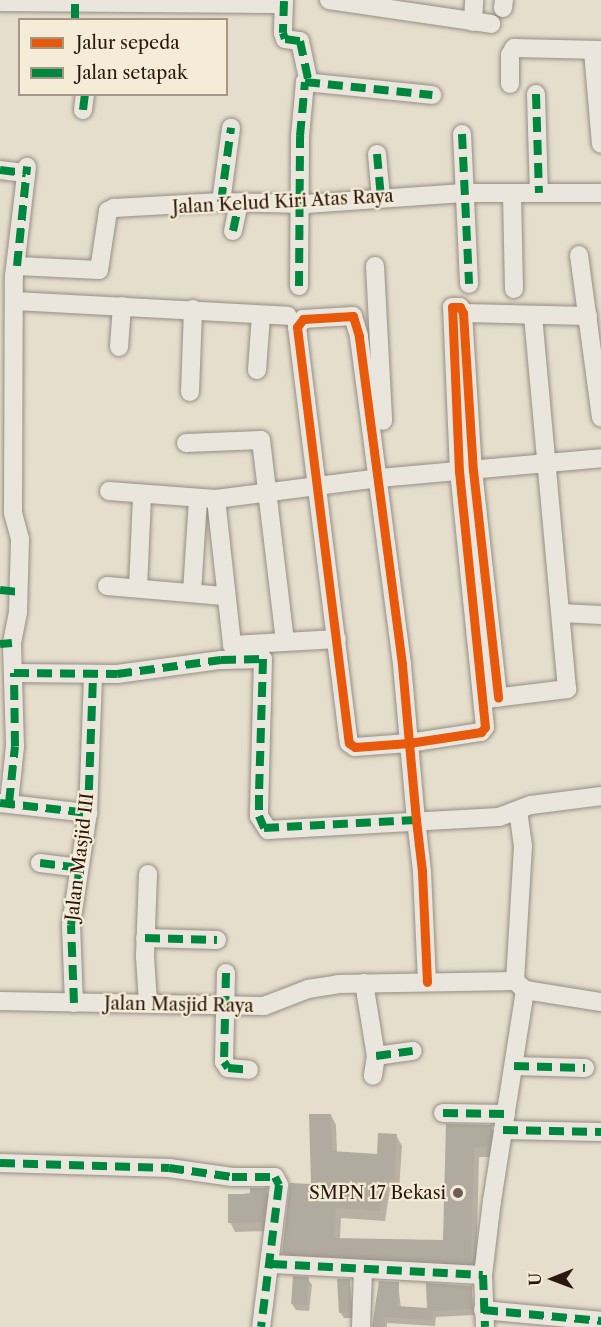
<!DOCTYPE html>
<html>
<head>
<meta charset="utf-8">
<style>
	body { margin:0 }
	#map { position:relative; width:601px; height:1327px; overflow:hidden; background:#e6decc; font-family:"Libre Caslon Text",serif }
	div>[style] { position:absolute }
	.shadow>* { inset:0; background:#0003 }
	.building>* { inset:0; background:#b1aa9e; transform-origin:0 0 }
	.roads { filter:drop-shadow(0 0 2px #958e83) drop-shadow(0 0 2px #958e83) }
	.minor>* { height:18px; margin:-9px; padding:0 9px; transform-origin:9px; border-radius:9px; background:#eae6de }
	.quiet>* { height:8px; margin-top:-4px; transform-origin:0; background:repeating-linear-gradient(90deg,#00873e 0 15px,transparent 0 23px) }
	.cycleway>* { height:9px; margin:-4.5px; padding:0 4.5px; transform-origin:4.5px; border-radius:4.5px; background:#e8590c }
	.dots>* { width:16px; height:16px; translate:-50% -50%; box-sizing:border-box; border:3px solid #f5ecd7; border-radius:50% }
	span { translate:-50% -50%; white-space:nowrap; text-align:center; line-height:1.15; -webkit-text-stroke:4.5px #f5ecd7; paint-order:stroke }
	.street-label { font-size:18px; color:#2c1710 }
	.poi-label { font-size:18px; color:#2c1710 }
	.right { translate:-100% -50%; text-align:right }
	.legend { position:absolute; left:18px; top:18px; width:210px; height:78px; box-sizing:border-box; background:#f5ecd7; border:2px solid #a59787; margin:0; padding:8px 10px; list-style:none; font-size:18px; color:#2c1710 }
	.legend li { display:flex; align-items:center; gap:12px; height:30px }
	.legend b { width:30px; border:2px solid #a59787 }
	.north { position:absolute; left:523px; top:1249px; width:60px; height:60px; -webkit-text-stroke:4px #f5ecd7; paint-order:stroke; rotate:269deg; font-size:16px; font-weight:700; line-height:24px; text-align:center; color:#2c1710 }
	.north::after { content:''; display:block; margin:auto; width:21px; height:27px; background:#2c1710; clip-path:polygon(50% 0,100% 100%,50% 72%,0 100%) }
</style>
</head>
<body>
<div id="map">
	<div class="shadow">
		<div style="clip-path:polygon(331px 1115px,336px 1125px,337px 1153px,378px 1156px,396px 1135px,402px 1146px,399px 1190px,390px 1189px,385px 1221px,341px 1218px,340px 1239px,444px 1241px,447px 1126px,491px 1127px,497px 1137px,494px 1157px,479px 1157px,476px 1273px,289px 1263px,283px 1253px,313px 1186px)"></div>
		<div style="clip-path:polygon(266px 1190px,272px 1199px,268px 1231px,235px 1232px,230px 1222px,230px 1196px)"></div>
		<div style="clip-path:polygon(308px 1279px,312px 1285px,309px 1311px,296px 1310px,292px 1304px)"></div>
		<div style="clip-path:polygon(350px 1281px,353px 1318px,344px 1318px,340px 1312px)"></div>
		<div style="clip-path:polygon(398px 1283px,401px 1308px,428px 1310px,471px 1287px,475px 1315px,436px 1317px,435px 1326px,387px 1323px,387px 1327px,373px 1327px)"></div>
	</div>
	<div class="building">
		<div style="clip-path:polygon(309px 1114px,331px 1114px,332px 1151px,377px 1154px,378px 1133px,397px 1134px,394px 1180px,385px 1179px,380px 1211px,336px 1208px,334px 1238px,443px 1240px,446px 1124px,492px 1125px,489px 1147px,474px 1147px,471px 1263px,282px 1253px,290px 1183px,311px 1184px)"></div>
		<div style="clip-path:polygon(250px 1188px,267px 1188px,263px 1222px,228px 1223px,228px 1194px,250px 1194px)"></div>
		<div style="left:293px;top:1276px;width:16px;height:28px;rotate:4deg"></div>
		<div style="clip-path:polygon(337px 1279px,350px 1279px,350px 1312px,339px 1313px)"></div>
		<div style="clip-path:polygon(379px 1281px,399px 1282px,398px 1306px,427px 1308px,426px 1283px,472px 1286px,472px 1309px,433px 1311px,432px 1320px,384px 1317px,385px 1327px,372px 1327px)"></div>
	</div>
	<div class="roads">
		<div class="minor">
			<div style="left:329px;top:0;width:164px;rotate:8.4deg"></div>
			<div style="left:284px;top:1px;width:32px;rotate:92deg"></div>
			<div style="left:283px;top:33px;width:6px;rotate:72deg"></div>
			<div style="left:285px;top:39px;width:15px;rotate:8deg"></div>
			<div style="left:300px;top:41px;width:40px;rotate:78deg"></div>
			<div style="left:0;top:2px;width:277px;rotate:0.4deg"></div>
			<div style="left:277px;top:4px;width:8px;rotate:-30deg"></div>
			<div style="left:503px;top:8px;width:8px;rotate:-83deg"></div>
			<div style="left:473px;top:22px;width:22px;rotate:-87deg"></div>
			<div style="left:593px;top:51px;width:93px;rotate:85.1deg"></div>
			<div style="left:510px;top:84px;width:29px;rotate:-90deg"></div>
			<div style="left:510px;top:55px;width:8px;rotate:-60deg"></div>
			<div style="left:514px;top:48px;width:87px;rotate:1.3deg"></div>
			<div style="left:536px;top:94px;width:99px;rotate:88.3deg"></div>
			<div style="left:83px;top:110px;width:16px;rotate:-83deg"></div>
			<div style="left:462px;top:134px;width:150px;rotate:87.3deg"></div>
			<div style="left:377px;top:154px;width:44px;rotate:84.8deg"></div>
			<div style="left:0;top:170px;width:26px;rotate:7deg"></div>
			<div style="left:512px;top:194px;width:95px;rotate:88.8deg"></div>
			<div style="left:221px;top:202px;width:75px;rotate:-82.3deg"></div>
			<div style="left:233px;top:231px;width:29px;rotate:-78deg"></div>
			<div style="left:579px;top:255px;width:164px;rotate:82.3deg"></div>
			<div style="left:17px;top:266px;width:82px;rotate:2.8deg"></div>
			<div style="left:99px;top:270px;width:60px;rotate:-81.3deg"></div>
			<div style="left:108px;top:211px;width:7px;rotate:-27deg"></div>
			<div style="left:114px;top:208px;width:107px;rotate:-3.2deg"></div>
			<div style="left:221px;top:202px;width:85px;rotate:1.3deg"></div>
			<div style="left:306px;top:204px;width:158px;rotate:-4deg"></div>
			<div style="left:464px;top:193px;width:137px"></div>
			<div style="left:375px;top:266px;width:155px;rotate:87deg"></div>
			<div style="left:299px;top:286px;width:150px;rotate:-89.6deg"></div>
			<div style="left:300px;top:136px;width:54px;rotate:-84.7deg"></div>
			<div style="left:305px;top:82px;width:128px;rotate:5.8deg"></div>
			<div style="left:15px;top:301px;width:273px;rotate:3.1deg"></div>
			<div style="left:463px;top:313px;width:125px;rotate:1.4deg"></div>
			<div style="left:119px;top:347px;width:41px;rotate:-85.8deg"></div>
			<div style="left:257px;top:370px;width:55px;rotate:-85.8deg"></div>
			<div style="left:190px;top:392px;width:83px;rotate:-87.9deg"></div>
			<div style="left:186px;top:443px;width:75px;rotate:-2.3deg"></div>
			<div style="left:261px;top:440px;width:203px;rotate:83.2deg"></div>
			<div style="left:109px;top:491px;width:107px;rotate:4.3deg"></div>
			<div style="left:216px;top:499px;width:164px;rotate:-7.3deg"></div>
			<div style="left:379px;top:478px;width:223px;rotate:-5.1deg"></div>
			<div style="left:216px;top:499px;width:147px;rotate:83.7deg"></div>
			<div style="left:232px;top:645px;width:105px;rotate:-3.3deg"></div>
			<div style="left:107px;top:586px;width:117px;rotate:4.9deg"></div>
			<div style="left:138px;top:588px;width:92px;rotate:-87.5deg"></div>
			<div style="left:192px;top:592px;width:94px;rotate:-86.3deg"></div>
			<div style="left:561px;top:613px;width:40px;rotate:2.9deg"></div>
			<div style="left:14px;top:673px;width:103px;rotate:0.6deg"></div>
			<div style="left:117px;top:674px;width:105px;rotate:-7.7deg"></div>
			<div style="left:221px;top:660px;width:42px;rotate:-1.4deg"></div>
			<div style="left:263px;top:659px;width:157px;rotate:91.5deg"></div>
			<div style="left:259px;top:816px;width:17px;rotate:57deg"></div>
			<div style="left:268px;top:830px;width:231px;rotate:-3.2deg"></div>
			<div style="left:499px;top:817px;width:34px;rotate:-21deg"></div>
			<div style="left:531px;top:805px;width:71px;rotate:-7.3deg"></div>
			<div style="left:486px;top:699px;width:82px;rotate:-7deg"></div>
			<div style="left:567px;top:689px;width:375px;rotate:-95.2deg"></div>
			<div style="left:0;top:803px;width:89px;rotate:6.5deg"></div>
			<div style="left:9px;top:803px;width:57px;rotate:-84deg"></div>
			<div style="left:15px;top:746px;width:103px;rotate:-91.7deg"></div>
			<div style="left:12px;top:643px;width:32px;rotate:-79deg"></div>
			<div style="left:18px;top:612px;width:73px;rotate:-88.4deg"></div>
			<div style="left:20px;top:539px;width:27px;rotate:-105deg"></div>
			<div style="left:13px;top:513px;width:237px;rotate:-89.8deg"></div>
			<div style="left:14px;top:276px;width:110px;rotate:-83.2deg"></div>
			<div style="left:40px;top:863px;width:38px;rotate:7deg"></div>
			<div style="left:148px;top:874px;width:83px;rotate:92.1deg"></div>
			<div style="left:145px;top:957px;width:45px;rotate:86.2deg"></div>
			<div style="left:145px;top:938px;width:72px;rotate:1.6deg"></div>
			<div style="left:226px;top:973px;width:89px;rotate:91.3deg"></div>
			<div style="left:224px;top:1062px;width:7px;rotate:56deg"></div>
			<div style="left:228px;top:1068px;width:21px;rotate:5deg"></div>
			<div style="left:515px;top:981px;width:135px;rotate:-86.6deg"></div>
			<div style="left:523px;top:846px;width:34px;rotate:-98deg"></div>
			<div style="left:427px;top:982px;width:111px;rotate:-92.6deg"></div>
			<div style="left:422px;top:871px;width:51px;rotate:-96.7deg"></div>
			<div style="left:416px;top:820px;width:77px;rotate:-95.2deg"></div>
			<div style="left:409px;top:743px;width:79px;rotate:-95.1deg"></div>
			<div style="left:402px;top:664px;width:331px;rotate:-97.5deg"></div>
			<div style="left:359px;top:336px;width:21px;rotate:-107deg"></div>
			<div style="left:353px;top:316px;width:50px;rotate:176.6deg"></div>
			<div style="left:303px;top:319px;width:10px;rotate:127deg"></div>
			<div style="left:297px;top:327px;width:419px;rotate:82.9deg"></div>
			<div style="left:349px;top:743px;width:7px;rotate:34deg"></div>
			<div style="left:355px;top:747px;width:54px;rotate:-4.2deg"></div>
			<div style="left:409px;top:743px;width:73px;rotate:-8.7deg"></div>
			<div style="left:481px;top:732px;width:6px;rotate:-51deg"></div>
			<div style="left:485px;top:727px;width:256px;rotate:-95.8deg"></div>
			<div style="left:459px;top:472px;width:165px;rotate:-92.4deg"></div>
			<div style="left:452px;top:307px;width:8px"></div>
			<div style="left:460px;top:307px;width:7px;rotate:63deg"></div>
			<div style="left:463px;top:313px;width:157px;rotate:86.4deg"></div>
			<div style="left:473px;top:470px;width:229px;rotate:83.7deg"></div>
			<div style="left:364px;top:983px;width:74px;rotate:80.7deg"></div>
			<div style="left:376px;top:1056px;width:20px;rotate:99deg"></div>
			<div style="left:0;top:1001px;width:264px;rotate:1.1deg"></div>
			<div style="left:264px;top:1006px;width:47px;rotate:-21.1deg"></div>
			<div style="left:308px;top:989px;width:30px;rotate:-9deg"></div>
			<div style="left:338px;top:984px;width:177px;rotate:-1deg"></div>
			<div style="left:515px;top:981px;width:13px;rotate:42deg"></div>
			<div style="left:525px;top:990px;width:77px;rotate:9deg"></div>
			<div style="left:74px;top:1003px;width:78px;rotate:-92.2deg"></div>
			<div style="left:71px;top:925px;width:113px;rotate:-81.4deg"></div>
			<div style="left:88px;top:813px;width:139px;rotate:-87.9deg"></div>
			<div style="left:376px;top:1056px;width:37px;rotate:-8deg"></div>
			<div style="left:514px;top:1066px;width:71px;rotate:1.6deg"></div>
			<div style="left:443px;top:1113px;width:63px;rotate:0.9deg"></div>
			<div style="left:503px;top:1130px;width:98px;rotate:1.2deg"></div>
			<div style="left:0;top:1163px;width:169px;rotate:1.7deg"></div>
			<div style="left:169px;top:1168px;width:64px;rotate:8.1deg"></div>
			<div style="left:232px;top:1177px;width:43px"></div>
			<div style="left:275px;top:1177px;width:9px;rotate:63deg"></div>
			<div style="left:279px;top:1185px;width:143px;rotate:97.2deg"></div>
			<div style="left:272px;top:1264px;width:211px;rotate:3deg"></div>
			<div style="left:483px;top:1310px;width:119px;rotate:5.3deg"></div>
			<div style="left:361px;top:1327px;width:56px;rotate:-88deg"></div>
			<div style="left:485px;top:1327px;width:52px;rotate:-92.2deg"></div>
			<div style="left:483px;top:1275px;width:75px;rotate:-83.1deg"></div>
			<div style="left:492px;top:1201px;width:214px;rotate:-81.1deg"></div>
		</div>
	</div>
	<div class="quiet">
		<div style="left:284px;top:1px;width:32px;rotate:92deg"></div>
		<div style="left:283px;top:33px;width:6px;rotate:72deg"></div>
		<div style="left:285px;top:39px;width:15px;rotate:8deg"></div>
		<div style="left:300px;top:41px;width:40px;rotate:78deg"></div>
		<div style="left:75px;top:4px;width:16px;rotate:90deg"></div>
		<div style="left:536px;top:94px;width:99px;rotate:88.3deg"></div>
		<div style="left:83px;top:110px;width:16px;rotate:-83deg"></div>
		<div style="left:462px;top:134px;width:150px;rotate:87.3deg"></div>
		<div style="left:377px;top:154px;width:44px;rotate:84.8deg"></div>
		<div style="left:0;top:170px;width:26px;rotate:7deg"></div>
		<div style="left:221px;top:202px;width:75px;rotate:-82.3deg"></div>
		<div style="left:233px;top:231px;width:29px;rotate:-78deg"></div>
		<div style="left:17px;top:266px;width:100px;rotate:-84.2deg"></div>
		<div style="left:299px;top:286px;width:150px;rotate:-89.6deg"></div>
		<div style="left:300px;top:136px;width:54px;rotate:-84.7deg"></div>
		<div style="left:305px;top:82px;width:128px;rotate:5.8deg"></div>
		<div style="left:0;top:590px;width:18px;rotate:6deg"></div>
		<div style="left:0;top:644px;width:12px;rotate:-5deg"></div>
		<div style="left:0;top:803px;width:89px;rotate:6.5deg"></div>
		<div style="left:9px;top:803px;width:57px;rotate:-84deg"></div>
		<div style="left:15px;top:746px;width:73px;rotate:-90.8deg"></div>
		<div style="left:14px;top:673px;width:103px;rotate:0.6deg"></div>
		<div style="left:117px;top:674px;width:105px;rotate:-7.7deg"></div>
		<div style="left:221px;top:660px;width:42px;rotate:-1.4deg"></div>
		<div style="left:263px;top:659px;width:136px;rotate:91.7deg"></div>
		<div style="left:259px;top:795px;width:21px;rotate:90deg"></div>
		<div style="left:259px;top:816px;width:13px;rotate:67deg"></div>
		<div style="left:264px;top:828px;width:152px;rotate:-3deg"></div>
		<div style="left:40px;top:863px;width:38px;rotate:7deg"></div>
		<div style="left:145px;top:938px;width:72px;rotate:1.6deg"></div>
		<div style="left:226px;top:973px;width:89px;rotate:91.3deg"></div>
		<div style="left:224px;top:1062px;width:7px;rotate:56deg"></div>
		<div style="left:228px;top:1068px;width:21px;rotate:5deg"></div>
		<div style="left:74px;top:1003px;width:78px;rotate:-92.2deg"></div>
		<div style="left:71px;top:925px;width:113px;rotate:-81.4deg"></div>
		<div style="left:88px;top:813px;width:139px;rotate:-87.9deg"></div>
		<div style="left:376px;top:1056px;width:37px;rotate:-8deg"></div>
		<div style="left:514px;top:1066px;width:71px;rotate:1.6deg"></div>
		<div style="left:443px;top:1113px;width:63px;rotate:0.9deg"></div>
		<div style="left:503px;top:1130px;width:98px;rotate:1.2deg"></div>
		<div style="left:0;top:1163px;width:169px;rotate:1.7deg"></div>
		<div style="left:169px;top:1168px;width:64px;rotate:8.1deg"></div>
		<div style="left:232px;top:1177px;width:43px"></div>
		<div style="left:275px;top:1177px;width:9px;rotate:63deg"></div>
		<div style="left:279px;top:1185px;width:143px;rotate:97.2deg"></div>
		<div style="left:272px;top:1264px;width:211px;rotate:3deg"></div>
		<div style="left:483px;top:1275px;width:52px;rotate:87.8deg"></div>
		<div style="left:483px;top:1310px;width:119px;rotate:5.3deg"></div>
	</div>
	<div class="cycleway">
		<div style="left:427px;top:982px;width:111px;rotate:-92.6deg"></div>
		<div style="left:422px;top:871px;width:51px;rotate:-96.7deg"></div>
		<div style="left:416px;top:820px;width:77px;rotate:-95.2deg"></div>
		<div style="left:409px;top:743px;width:79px;rotate:-95.1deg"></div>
		<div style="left:402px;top:664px;width:331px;rotate:-97.5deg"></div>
		<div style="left:359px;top:336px;width:21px;rotate:-107deg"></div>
		<div style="left:353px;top:316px;width:50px;rotate:176.6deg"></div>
		<div style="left:303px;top:319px;width:10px;rotate:127deg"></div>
		<div style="left:297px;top:327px;width:419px;rotate:82.9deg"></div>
		<div style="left:349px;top:743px;width:7px;rotate:34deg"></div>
		<div style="left:355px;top:747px;width:54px;rotate:-4.2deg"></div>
		<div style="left:409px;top:743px;width:73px;rotate:-8.7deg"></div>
		<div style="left:481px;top:732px;width:6px;rotate:-51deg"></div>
		<div style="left:485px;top:727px;width:256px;rotate:-95.8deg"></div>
		<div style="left:459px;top:472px;width:165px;rotate:-92.4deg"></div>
		<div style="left:452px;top:307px;width:8px"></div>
		<div style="left:460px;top:307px;width:7px;rotate:63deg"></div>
		<div style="left:463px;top:313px;width:157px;rotate:86.4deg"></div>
		<div style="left:473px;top:470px;width:229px;rotate:83.7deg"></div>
	</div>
	<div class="dots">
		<div style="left:458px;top:1193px;background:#6d5d52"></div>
	</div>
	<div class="street-label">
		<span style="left:283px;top:202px;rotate:-3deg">Jalan Kelud Kiri Atas Raya</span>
		<span style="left:80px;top:857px;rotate:-83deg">Jalan Masjid III</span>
		<span style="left:179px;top:1005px;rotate:1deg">Jalan Masjid Raya</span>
	</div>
	<div class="poi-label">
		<span class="right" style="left:446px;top:1193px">SMPN 17 Bekasi</span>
	</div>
	<ul class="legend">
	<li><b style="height:8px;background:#e8590c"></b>Jalur sepeda</li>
	<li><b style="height:8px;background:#00873e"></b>Jalan setapak</li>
	</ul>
	<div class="north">U</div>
</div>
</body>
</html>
